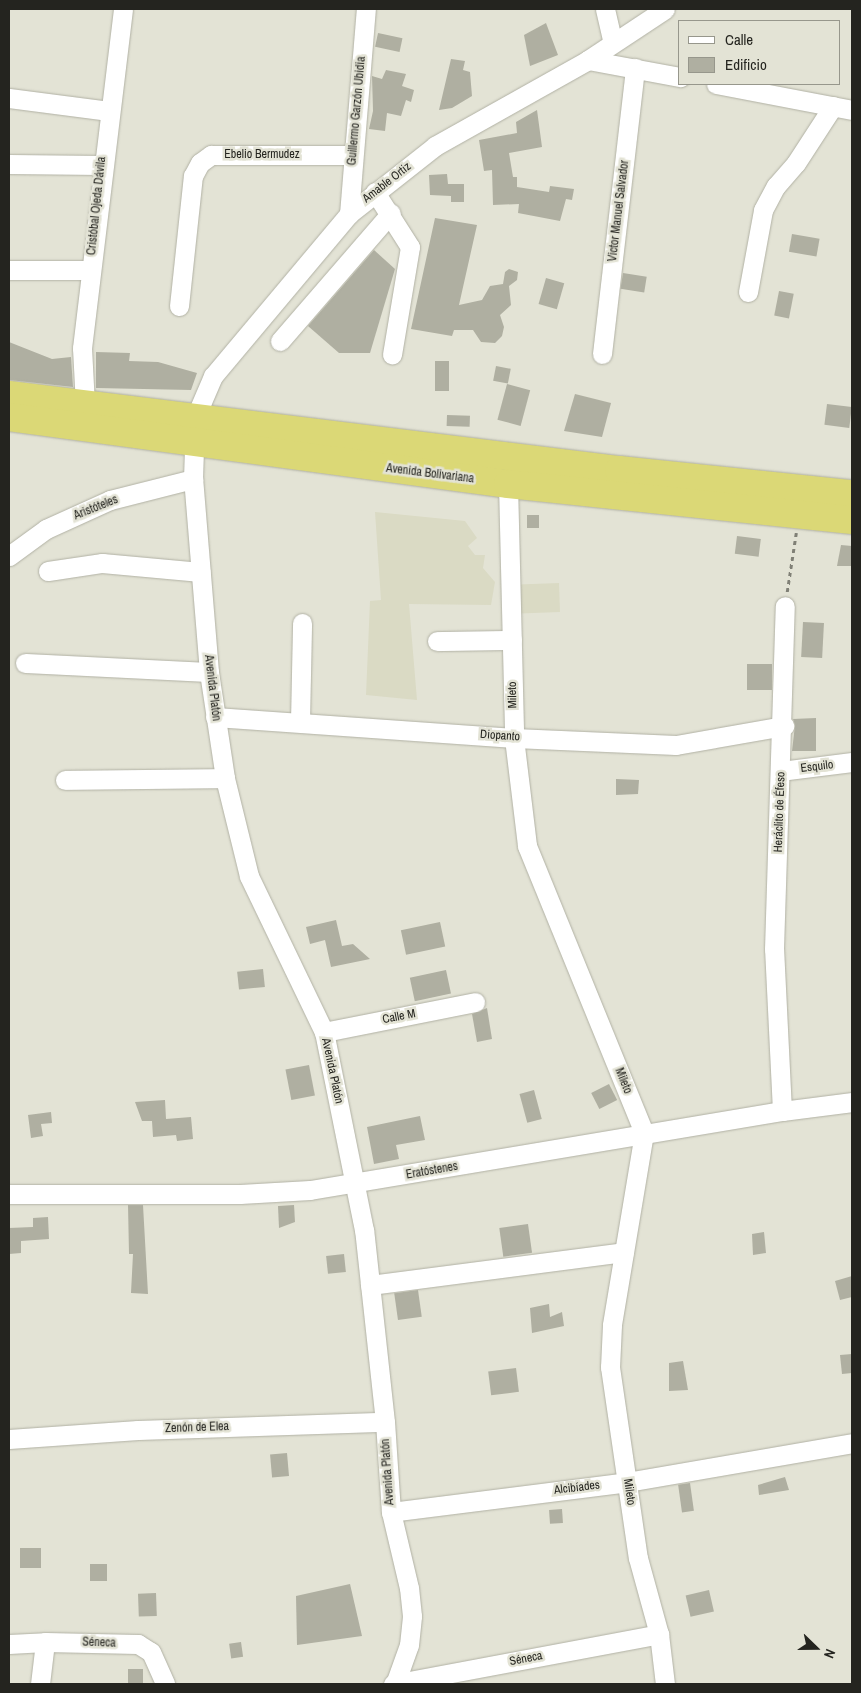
<!DOCTYPE html>
<html>
<head>
<meta charset="utf-8">
<style>
	body { margin:0 }
	#map { position:relative; width:861px; height:1693px; overflow:hidden; background:#e3e3d5; font-family:"Archivo Narrow",sans-serif }
	div>[style] { position:absolute }
	.built>* { inset:0; background:#dadac4; transform-origin:0 0 }
	.building>* { inset:0; background:#afafa1; transform-origin:0 0 }
	.path>* { height:2.5px; margin-top:-1.25px; transform-origin:0; background:repeating-linear-gradient(90deg,#808076 0 4px,transparent 0 8px) }
	.roads { filter:drop-shadow(0 0 1px #b1b1a4) drop-shadow(0 0 1px #b1b1a4) }
	.minor>* { height:19px; margin:-9.5px; padding:0 9.5px; transform-origin:9.5px; border-radius:9.5px; background:#fff }
	.highway>* { height:28px; margin:-14px; padding:0 14px; transform-origin:14px; border-radius:14px; background:#dbd876 }
	span { translate:-50% -50%; white-space:nowrap; text-align:center; line-height:1.15; -webkit-text-stroke:5px #e3e3d5; paint-order:stroke }
	.street-label { font-size:12px; color:#24241f }
	.frame { position:absolute; inset:0; border:10px solid #24241f; pointer-events:none }
	.legend { position:absolute; left:678px; top:20px; width:162px; height:65px; box-sizing:border-box; background:#e3e3d5; border:1px solid #97978c; margin:0; padding:6px 9px; list-style:none; font-size:15px; color:#24241f }
	.legend li { display:flex; align-items:center; gap:10px; height:25px }
	.legend b { width:25px; border:1px solid #97978c }
	.north { position:absolute; left:791px; top:1623px; width:50px; height:50px; -webkit-text-stroke:4px #e3e3d5; paint-order:stroke; rotate:112deg; font-size:14px; font-weight:700; line-height:20px; text-align:center; color:#24241f }
	.north::after { content:''; display:block; margin:auto; width:18px; height:22px; background:#24241f; clip-path:polygon(50% 0,100% 100%,50% 72%,0 100%) }
</style>
</head>
<body>
<div id="map">
	<div class="built">
		<div style="clip-path:polygon(375px 512px,465px 521px,477px 538px,468px 546px,475px 555px,485px 555px,483px 568px,495px 582px,491px 605px,409px 604px,417px 700px,366px 695px,370px 601px,381px 600px)"></div>
		<div style="left:559px;top:583px;width:29px;height:40px;rotate:88deg"></div>
	</div>
	<div class="building">
		<div style="clip-path:polygon(546px 23px,558px 55px,530px 66px,524px 35px)"></div>
		<div style="left:378px;top:33px;width:25px;height:14px;rotate:12deg"></div>
		<div style="clip-path:polygon(451px 59px,465px 61px,463px 70px,470px 72px,472px 96px,452px 108px,439px 110px)"></div>
		<div style="clip-path:polygon(386px 70px,406px 74px,402px 86px,414px 90px,411px 102px,406px 100px,401px 116px,387px 113px,385px 131px,369px 129px,373px 111px,372px 76px,382px 79px)"></div>
		<div style="clip-path:polygon(537px 110px,542px 147px,509px 153px,513px 177px,517px 177px,517px 187px,549px 192px,550px 186px,574px 189px,572px 200px,566px 199px,560px 221px,518px 213px,519px 204px,493px 205px,492px 170px,484px 171px,479px 140px,517px 133px,516px 122px)"></div>
		<div style="clip-path:polygon(447px 174px,448px 184px,464px 184px,464px 202px,451px 202px,451px 196px,430px 195px,429px 175px)"></div>
		<div style="clip-path:polygon(435px 218px,477px 225px,459px 305px,482px 300px,490px 286px,503px 284px,505px 272px,509px 269px,518px 272px,517px 280px,509px 286px,511px 305px,500px 315px,504px 327px,502px 336px,495px 343px,481px 342px,473px 330px,454px 330px,452px 336px,411px 329px)"></div>
		<div style="left:792px;top:234px;width:28px;height:18px;rotate:10deg"></div>
		<div style="clip-path:polygon(374px 250px,395px 269px,370px 353px,339px 353px,308px 326px)"></div>
		<div style="left:623px;top:273px;width:24px;height:16px;rotate:9deg"></div>
		<div style="left:546px;top:278px;width:19px;height:27px;rotate:16deg"></div>
		<div style="left:779px;top:291px;width:15px;height:25px;rotate:11deg"></div>
		<div style="clip-path:polygon(9px 342px,52px 359px,71px 357px,73px 387px,9px 380px)"></div>
		<div style="clip-path:polygon(96px 352px,130px 353px,129px 361px,158px 362px,197px 373px,191px 390px,96px 388px)"></div>
		<div style="left:435px;top:361px;width:14px;height:30px"></div>
		<div style="left:496px;top:366px;width:15px;height:15px;rotate:11deg"></div>
		<div style="left:507px;top:384px;width:24px;height:37px;rotate:15deg"></div>
		<div style="clip-path:polygon(575px 394px,611px 403px,602px 437px,564px 431px)"></div>
		<div style="left:827px;top:404px;width:25px;height:21px;rotate:7deg"></div>
		<div style="left:447px;top:415px;width:23px;height:11px;rotate:2deg"></div>
		<div style="left:527px;top:515px;width:12px;height:13px"></div>
		<div style="left:737px;top:536px;width:24px;height:18px;rotate:7deg"></div>
		<div style="clip-path:polygon(841px 545px,852px 546px,852px 566px,837px 566px)"></div>
		<div style="left:803px;top:622px;width:21px;height:35px;rotate:3deg"></div>
		<div style="left:747px;top:664px;width:25px;height:26px"></div>
		<div style="clip-path:polygon(816px 718px,816px 751px,792px 751px,795px 725px,793px 719px)"></div>
		<div style="clip-path:polygon(616px 779px,639px 780px,638px 794px,616px 795px)"></div>
		<div style="clip-path:polygon(336px 920px,342px 946px,353px 944px,370px 959px,331px 967px,325px 940px,310px 944px,306px 927px)"></div>
		<div style="left:440px;top:922px;width:25px;height:40px;rotate:78deg"></div>
		<div style="left:263px;top:969px;width:18px;height:26px;rotate:84deg"></div>
		<div style="left:446px;top:970px;width:24px;height:37px;rotate:78deg"></div>
		<div style="clip-path:polygon(487px 1008px,492px 1039px,477px 1042px,472px 1014px)"></div>
		<div style="left:309px;top:1065px;width:31px;height:24px;rotate:79deg"></div>
		<div style="left:609px;top:1084px;width:18px;height:20px;rotate:63deg"></div>
		<div style="left:534px;top:1090px;width:30px;height:15px;rotate:75deg"></div>
		<div style="clip-path:polygon(165px 1100px,166px 1119px,191px 1117px,193px 1139px,177px 1141px,176px 1135px,153px 1137px,152px 1121px,142px 1121px,135px 1102px)"></div>
		<div style="clip-path:polygon(51px 1112px,52px 1123px,41px 1124px,43px 1136px,31px 1138px,28px 1115px)"></div>
		<div style="clip-path:polygon(420px 1116px,425px 1140px,396px 1145px,399px 1159px,374px 1164px,367px 1127px)"></div>
		<div style="clip-path:polygon(128px 1205px,143px 1205px,148px 1294px,131px 1293px,133px 1254px,129px 1254px)"></div>
		<div style="clip-path:polygon(294px 1205px,295px 1222px,279px 1228px,278px 1206px)"></div>
		<div style="clip-path:polygon(48px 1217px,49px 1239px,21px 1241px,21px 1253px,9px 1254px,9px 1228px,33px 1227px,33px 1218px)"></div>
		<div style="left:528px;top:1224px;width:29px;height:29px;rotate:82deg"></div>
		<div style="clip-path:polygon(764px 1232px,766px 1253px,753px 1255px,752px 1234px)"></div>
		<div style="left:344px;top:1254px;width:18px;height:18px;rotate:84deg"></div>
		<div style="clip-path:polygon(852px 1276px,852px 1297px,840px 1300px,835px 1281px)"></div>
		<div style="left:418px;top:1290px;width:27px;height:24px;rotate:82deg"></div>
		<div style="clip-path:polygon(549px 1304px,550px 1317px,562px 1312px,564px 1326px,532px 1333px,530px 1308px)"></div>
		<div style="clip-path:polygon(852px 1354px,852px 1373px,842px 1374px,840px 1355px)"></div>
		<div style="clip-path:polygon(683px 1361px,688px 1390px,669px 1391px,669px 1363px)"></div>
		<div style="left:516px;top:1368px;width:24px;height:28px;rotate:83deg"></div>
		<div style="left:287px;top:1453px;width:23px;height:17px;rotate:85deg"></div>
		<div style="clip-path:polygon(785px 1477px,789px 1490px,759px 1495px,758px 1485px)"></div>
		<div style="left:690px;top:1483px;width:28px;height:12px;rotate:82deg"></div>
		<div style="left:562px;top:1509px;width:14px;height:13px;rotate:86deg"></div>
		<div style="left:41px;top:1548px;width:20px;height:21px;rotate:90deg"></div>
		<div style="left:90px;top:1564px;width:17px;height:17px"></div>
		<div style="clip-path:polygon(350px 1584px,362px 1636px,297px 1645px,296px 1596px)"></div>
		<div style="left:709px;top:1590px;width:22px;height:24px;rotate:77deg"></div>
		<div style="left:156px;top:1593px;width:23px;height:18px;rotate:88deg"></div>
		<div style="left:241px;top:1642px;width:15px;height:12px;rotate:82deg"></div>
		<div style="left:128px;top:1669px;width:15px;height:15px"></div>
	</div>
	<div class="path">
		<div style="left:787px;top:592px;width:60px;rotate:-81.3deg"></div>
	</div>
	<div class="roads">
		<div class="minor">
			<div style="left:605px;top:9px;width:35px;rotate:77deg"></div>
			<div style="left:588px;top:60px;width:94px;rotate:10.5deg"></div>
			<div style="left:716px;top:84px;width:138px;rotate:10.8deg"></div>
			<div style="left:9px;top:98px;width:101px;rotate:7.4deg"></div>
			<div style="left:9px;top:164px;width:92px;rotate:0.6deg"></div>
			<div style="left:375px;top:192px;width:65px;rotate:57.5deg"></div>
			<div style="left:410px;top:247px;width:109px;rotate:99.5deg"></div>
			<div style="left:349px;top:214px;width:206px;rotate:-85.3deg"></div>
			<div style="left:9px;top:270px;width:81px"></div>
			<div style="left:748px;top:292px;width:83px;rotate:-79.6deg"></div>
			<div style="left:763px;top:210px;width:27px;rotate:-62deg"></div>
			<div style="left:776px;top:186px;width:30px;rotate:-49deg"></div>
			<div style="left:796px;top:163px;width:68px;rotate:-57deg"></div>
			<div style="left:179px;top:306px;width:131px;rotate:-83.9deg"></div>
			<div style="left:193px;top:176px;width:15px;rotate:-62deg"></div>
			<div style="left:200px;top:163px;width:14px;rotate:-36deg"></div>
			<div style="left:211px;top:155px;width:142px"></div>
			<div style="left:280px;top:341px;width:169px;rotate:-49.1deg"></div>
			<div style="left:602px;top:354px;width:288px;rotate:-83.4deg"></div>
			<div style="left:85px;top:405px;width:57px;rotate:-93deg"></div>
			<div style="left:82px;top:348px;width:341px;rotate:-83.1deg"></div>
			<div style="left:508px;top:484px;width:254px;rotate:88.6deg"></div>
			<div style="left:514px;top:738px;width:109px;rotate:83.1deg"></div>
			<div style="left:527px;top:846px;width:310px;rotate:67.8deg"></div>
			<div style="left:644px;top:1133px;width:195px;rotate:99.5deg"></div>
			<div style="left:612px;top:1325px;width:42px;rotate:92.7deg"></div>
			<div style="left:610px;top:1367px;width:193px;rotate:81.7deg"></div>
			<div style="left:638px;top:1558px;width:79px;rotate:74.6deg"></div>
			<div style="left:659px;top:1634px;width:50px;rotate:83.2deg"></div>
			<div style="left:9px;top:556px;width:46px;rotate:-36.1deg"></div>
			<div style="left:46px;top:529px;width:70px;rotate:-24.4deg"></div>
			<div style="left:110px;top:500px;width:86px;rotate:-14.2deg"></div>
			<div style="left:48px;top:571px;width:55px;rotate:-8.4deg"></div>
			<div style="left:102px;top:563px;width:99px;rotate:5.2deg"></div>
			<div style="left:437px;top:641px;width:75px;rotate:-0.8deg"></div>
			<div style="left:25px;top:663px;width:184px;rotate:2.8deg"></div>
			<div style="left:215px;top:717px;width:300px;rotate:4deg"></div>
			<div style="left:514px;top:738px;width:162px;rotate:2.5deg"></div>
			<div style="left:676px;top:745px;width:110px;rotate:-10deg"></div>
			<div style="left:300px;top:722px;width:99px;rotate:-88.8deg"></div>
			<div style="left:781px;top:771px;width:72px;rotate:-7.2deg"></div>
			<div style="left:65px;top:780px;width:160px;rotate:-0.7deg"></div>
			<div style="left:324px;top:1032px;width:154px;rotate:-11.2deg"></div>
			<div style="left:782px;top:1111px;width:162px;rotate:-92.8deg"></div>
			<div style="left:774px;top:949px;width:343px;rotate:-88.2deg"></div>
			<div style="left:9px;top:1194px;width:231px"></div>
			<div style="left:240px;top:1194px;width:70px;rotate:-3.3deg"></div>
			<div style="left:310px;top:1190px;width:479px;rotate:-9.5deg"></div>
			<div style="left:782px;top:1111px;width:71px;rotate:-7.3deg"></div>
			<div style="left:370px;top:1285px;width:256px;rotate:-7.4deg"></div>
			<div style="left:9px;top:1439px;width:129px;rotate:-4deg"></div>
			<div style="left:138px;top:1430px;width:247px;rotate:-1.9deg"></div>
			<div style="left:391px;top:1512px;width:238px;rotate:-7.2deg"></div>
			<div style="left:627px;top:1482px;width:228px;rotate:-9.8deg"></div>
			<div style="left:9px;top:1644px;width:36px;rotate:-3deg"></div>
			<div style="left:45px;top:1642px;width:93px;rotate:1.2deg"></div>
			<div style="left:138px;top:1644px;width:15px;rotate:32deg"></div>
			<div style="left:151px;top:1652px;width:35px;rotate:66deg"></div>
			<div style="left:40px;top:1684px;width:42px;rotate:-83.2deg"></div>
			<div style="left:393px;top:1684px;width:271px;rotate:-10.6deg"></div>
			<div style="left:395px;top:1684px;width:41px;rotate:-70.3deg"></div>
			<div style="left:409px;top:1645px;width:29px;rotate:-84deg"></div>
			<div style="left:412px;top:1616px;width:28px;rotate:-96deg"></div>
			<div style="left:409px;top:1588px;width:78px;rotate:-103.3deg"></div>
			<div style="left:391px;top:1512px;width:90px;rotate:-93.8deg"></div>
			<div style="left:385px;top:1422px;width:193px;rotate:-96.2deg"></div>
			<div style="left:364px;top:1230px;width:202px;rotate:-101.4deg"></div>
			<div style="left:324px;top:1032px;width:173px;rotate:-115.7deg"></div>
			<div style="left:249px;top:876px;width:101px;rotate:-103.8deg"></div>
			<div style="left:225px;top:778px;width:107px;rotate:-98.6deg"></div>
			<div style="left:209px;top:672px;width:194px;rotate:-94.7deg"></div>
			<div style="left:193px;top:479px;width:61px;rotate:-88.1deg"></div>
			<div style="left:195px;top:418px;width:46px;rotate:-66.8deg"></div>
			<div style="left:213px;top:376px;width:212px;rotate:-50deg"></div>
			<div style="left:349px;top:214px;width:110px;rotate:-38.3deg"></div>
			<div style="left:435px;top:146px;width:176px;rotate:-29.3deg"></div>
			<div style="left:588px;top:60px;width:92px;rotate:-33.5deg"></div>
		</div>
		<div class="highway">
			<div style="left:9px;top:395px;width:615px;rotate:7.01deg"></div>
			<div style="left:619px;top:470px;width:234px;rotate:5.9deg"></div>
			<div style="left:9px;top:417px;width:503px;rotate:7.65deg"></div>
			<div style="left:508px;top:484px;width:346px;rotate:6deg"></div>
		</div>
	</div>
	<div class="street-label">
		<span style="left:357px;top:111px;rotate:-85deg">Guillermo Garzón Ubidia</span>
		<span style="left:262px;top:155px">Ebelio Bermudez</span>
		<span style="left:387px;top:183px;rotate:-38deg">Amable Ortiz</span>
		<span style="left:97px;top:206px;rotate:-84deg">Cristóbal Ojeda Dávila</span>
		<span style="left:619px;top:211px;rotate:-83deg">Victor Manuel Salvador</span>
		<span style="left:430px;top:474px;rotate:7deg">Avenida Bolivariana</span>
		<span style="left:96px;top:508px;rotate:-22deg">Aristóteles</span>
		<span style="left:212px;top:688px;rotate:83deg">Avenida Platón</span>
		<span style="left:513px;top:695px;rotate:-91deg">Mileto</span>
		<span style="left:500px;top:736px;rotate:4deg">Diopanto</span>
		<span style="left:817px;top:767px;rotate:-7deg">Esquilo</span>
		<span style="left:780px;top:812px;rotate:-88deg">Heráclito de Éfeso</span>
		<span style="left:399px;top:1017px;rotate:-11deg">Calle M</span>
		<span style="left:332px;top:1071px;rotate:78deg">Avenida Platón</span>
		<span style="left:623px;top:1081px;rotate:68deg">Mileto</span>
		<span style="left:432px;top:1171px;rotate:-10deg">Eratóstenes</span>
		<span style="left:197px;top:1428px;rotate:-2deg">Zenón de Elea</span>
		<span style="left:388px;top:1472px;rotate:-94deg">Avenida Platón</span>
		<span style="left:577px;top:1488px;rotate:-7deg">Alcibíades</span>
		<span style="left:629px;top:1492px;rotate:82deg">Mileto</span>
		<span style="left:99px;top:1643px;rotate:2deg">Séneca</span>
		<span style="left:526px;top:1659px;rotate:-11deg">Séneca</span>
	</div>
	<div class="frame"></div>
	<ul class="legend">
	<li><b style="height:6px;background:#fff"></b>Calle</li>
	<li><b style="height:14px;background:#afafa1"></b>Edificio</li>
	</ul>
	<div class="north">N</div>
</div>
</body>
</html>
